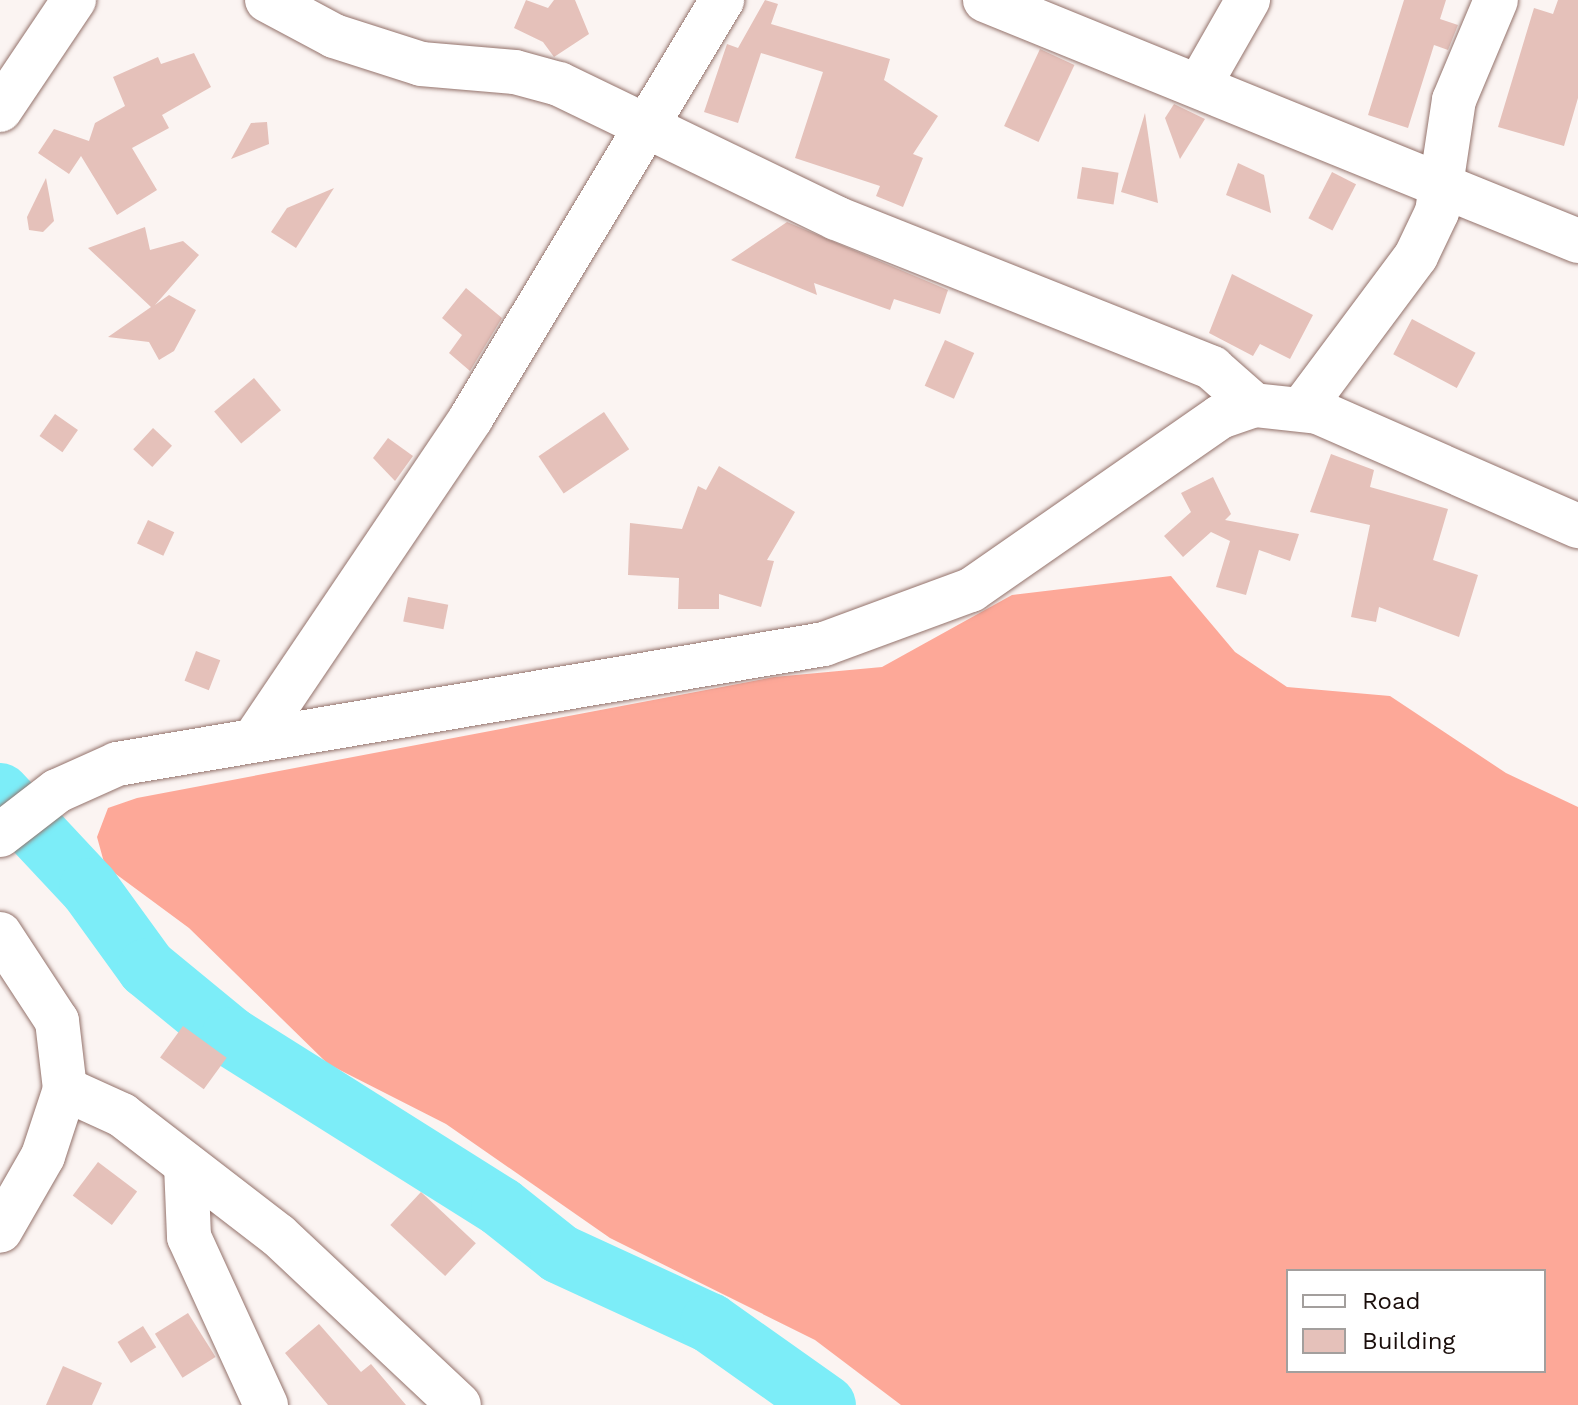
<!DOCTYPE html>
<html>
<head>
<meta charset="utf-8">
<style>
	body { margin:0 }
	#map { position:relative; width:1578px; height:1405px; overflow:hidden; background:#fbf4f2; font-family:"Work Sans",sans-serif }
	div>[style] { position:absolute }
	.forest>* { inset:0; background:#fda898 }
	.river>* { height:60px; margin:-30px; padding:0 30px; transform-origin:30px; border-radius:30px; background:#7cedf8 }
	.building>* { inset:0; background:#e5c1ba; transform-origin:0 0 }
	.roads { filter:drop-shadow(0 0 2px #94736c) drop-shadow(0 0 2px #94736c) }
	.minor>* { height:44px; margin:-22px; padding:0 22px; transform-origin:22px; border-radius:22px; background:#fff }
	span { translate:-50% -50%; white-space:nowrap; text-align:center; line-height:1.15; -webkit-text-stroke:6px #fff; paint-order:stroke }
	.legend { position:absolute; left:1286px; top:1269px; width:260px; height:104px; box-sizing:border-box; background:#fff; border:2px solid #a39f9d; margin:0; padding:10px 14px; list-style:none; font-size:24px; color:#1a0e0b }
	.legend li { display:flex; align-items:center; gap:16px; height:40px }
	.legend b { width:40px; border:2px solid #a39f9d }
</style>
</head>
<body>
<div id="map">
	<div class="forest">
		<div style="clip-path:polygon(evenodd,1171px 576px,1235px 652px,1287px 687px,1390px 696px,1506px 773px,1578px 807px,1578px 1405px,901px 1405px,815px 1340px,610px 1238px,446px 1124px,328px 1064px,189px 928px,105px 866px,97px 837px,108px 808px,137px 798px,774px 677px,882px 667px,1012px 595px,1171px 576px,1288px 1271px,1544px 1271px,1544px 1371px,1288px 1371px,1288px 1271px)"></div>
	</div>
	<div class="river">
		<div style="left:0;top:793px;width:130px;rotate:46.9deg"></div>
		<div style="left:89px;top:888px;width:99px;rotate:54.1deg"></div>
		<div style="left:147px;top:968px;width:109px;rotate:39.4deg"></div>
		<div style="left:231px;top:1037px;width:319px;rotate:32.2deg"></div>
		<div style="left:501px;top:1207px;width:75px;rotate:38.5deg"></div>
		<div style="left:560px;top:1254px;width:165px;rotate:24.7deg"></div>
		<div style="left:710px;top:1323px;width:142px;rotate:35.3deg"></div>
	</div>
	<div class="building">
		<div style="clip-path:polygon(526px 0,548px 8px,554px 0,575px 0,589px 34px,554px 57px,543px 42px,514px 28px)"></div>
		<div style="clip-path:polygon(765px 0,778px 4px,771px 24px,890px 59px,884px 80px,938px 116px,913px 154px,923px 158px,903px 207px,876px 196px,880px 186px,795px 158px,823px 72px,761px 53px,738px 123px,704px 112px,727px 44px,738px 48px)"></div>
		<div style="clip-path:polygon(1404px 0,1446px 0,1440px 19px,1458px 25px,1448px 50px,1434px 45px,1408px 128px,1368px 115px)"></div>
		<div style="clip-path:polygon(1558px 0,1578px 0,1578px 98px,1564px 146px,1498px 127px,1534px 8px,1553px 14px)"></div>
		<div style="left:1040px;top:49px;width:38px;height:85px;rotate:25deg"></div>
		<div style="clip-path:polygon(194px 53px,211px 87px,162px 115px,169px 128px,132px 148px,157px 190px,117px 215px,81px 156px,69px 174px,38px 153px,54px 129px,89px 141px,95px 123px,125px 106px,113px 77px,158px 57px,161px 64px)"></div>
		<div style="clip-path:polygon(1174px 104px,1205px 119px,1180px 159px,1165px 118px)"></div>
		<div style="clip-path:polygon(1145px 113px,1158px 203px,1121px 192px)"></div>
		<div style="clip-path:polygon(267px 122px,269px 144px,231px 159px,251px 123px)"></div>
		<div style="clip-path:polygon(1238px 163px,1264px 175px,1271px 213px,1226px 195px)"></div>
		<div style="left:1082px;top:167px;width:37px;height:32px;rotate:9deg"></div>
		<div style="left:1332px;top:172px;width:27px;height:52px;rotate:27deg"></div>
		<div style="clip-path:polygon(46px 178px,54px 221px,43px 232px,29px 230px,27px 217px)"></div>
		<div style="clip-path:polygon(334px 188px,296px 248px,271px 232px,287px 208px)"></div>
		<div style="clip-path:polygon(787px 222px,948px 290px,940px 314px,894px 299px,890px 310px,814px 283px,817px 295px,731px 260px)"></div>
		<div style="clip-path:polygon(145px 227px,150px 250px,183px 241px,199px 255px,155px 305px,169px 295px,196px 310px,174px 351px,159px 360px,149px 342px,108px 337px,151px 307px,88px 248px)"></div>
		<div style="clip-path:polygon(1232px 274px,1313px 315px,1290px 359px,1260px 344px,1253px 356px,1209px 333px)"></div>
		<div style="clip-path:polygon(466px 288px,502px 318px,470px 371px,449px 353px,462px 335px,442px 318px)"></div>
		<div style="left:1412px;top:319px;width:72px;height:40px;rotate:28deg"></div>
		<div style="left:945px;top:340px;width:32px;height:50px;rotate:24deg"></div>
		<div style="left:254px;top:378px;width:42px;height:52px;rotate:50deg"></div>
		<div style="left:604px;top:412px;width:45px;height:79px;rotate:56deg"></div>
		<div style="left:55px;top:414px;width:28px;height:27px;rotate:35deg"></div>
		<div style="left:153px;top:428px;width:26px;height:29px;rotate:43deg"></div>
		<div style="clip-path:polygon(388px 438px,413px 456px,395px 481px,373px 458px)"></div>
		<div style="clip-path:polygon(1331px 454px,1374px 470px,1370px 487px,1448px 509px,1433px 560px,1478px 575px,1459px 637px,1379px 607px,1376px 622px,1351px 617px,1370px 525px,1310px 512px)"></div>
		<div style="clip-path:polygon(719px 466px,795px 512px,767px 560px,774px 561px,761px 607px,719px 594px,719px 609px,678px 609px,679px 578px,628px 575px,630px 523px,682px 529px,698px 486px,706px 490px)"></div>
		<div style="clip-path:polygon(1213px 477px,1231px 514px,1225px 520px,1299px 534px,1290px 561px,1259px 550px,1246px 595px,1216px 587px,1230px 541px,1211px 532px,1183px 557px,1164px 536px,1191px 512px,1181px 493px)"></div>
		<div style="left:148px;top:520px;width:29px;height:26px;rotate:25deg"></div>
		<div style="left:408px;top:597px;width:41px;height:25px;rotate:11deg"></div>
		<div style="left:196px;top:651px;width:26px;height:32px;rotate:21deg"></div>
		<div style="left:183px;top:1026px;width:54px;height:39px;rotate:36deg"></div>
		<div style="left:98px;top:1162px;width:49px;height:42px;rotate:37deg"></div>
		<div style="left:421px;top:1192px;width:75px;height:45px;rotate:43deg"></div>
		<div style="left:188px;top:1313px;width:52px;height:39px;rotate:58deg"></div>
		<div style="clip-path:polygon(319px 1324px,361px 1372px,371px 1364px,406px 1405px,328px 1405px,285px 1353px)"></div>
		<div style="left:143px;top:1326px;width:25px;height:30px;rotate:58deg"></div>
		<div style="clip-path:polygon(63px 1366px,102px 1383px,92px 1405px,46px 1405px)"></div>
	</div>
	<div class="roads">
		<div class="minor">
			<div style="left:267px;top:0;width:76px;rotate:28.2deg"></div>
			<div style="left:334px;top:36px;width:91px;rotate:17.8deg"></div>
			<div style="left:421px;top:64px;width:94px;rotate:4.9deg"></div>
			<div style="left:515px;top:72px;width:46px;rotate:15.3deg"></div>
			<div style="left:559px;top:84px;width:308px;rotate:25.8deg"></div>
			<div style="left:836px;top:218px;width:405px;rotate:21.7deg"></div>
			<div style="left:1212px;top:368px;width:56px;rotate:41.4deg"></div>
			<div style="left:985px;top:0;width:640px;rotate:22.12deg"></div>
			<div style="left:1200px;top:84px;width:97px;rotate:-60.3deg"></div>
			<div style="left:0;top:110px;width:133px;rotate:-56.1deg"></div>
			<div style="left:1302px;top:409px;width:191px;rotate:-53.3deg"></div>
			<div style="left:1416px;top:256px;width:49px;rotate:-64.5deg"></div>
			<div style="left:1437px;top:212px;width:113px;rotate:-81.4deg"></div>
			<div style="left:1454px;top:100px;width:108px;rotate:-67.2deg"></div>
			<div style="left:254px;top:740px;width:388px;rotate:-56deg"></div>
			<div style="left:471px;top:418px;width:488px;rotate:-59deg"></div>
			<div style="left:0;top:835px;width:72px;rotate:-37.7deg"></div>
			<div style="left:57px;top:791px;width:66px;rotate:-24.2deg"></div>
			<div style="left:117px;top:764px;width:717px;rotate:-9.63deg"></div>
			<div style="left:824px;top:644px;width:157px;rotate:-20.2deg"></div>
			<div style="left:971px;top:590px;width:303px;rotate:-34.8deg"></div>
			<div style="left:1220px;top:417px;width:36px;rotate:-19deg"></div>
			<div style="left:1254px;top:405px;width:64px;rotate:6.2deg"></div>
			<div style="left:1318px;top:412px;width:284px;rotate:23.7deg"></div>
			<div style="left:0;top:934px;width:104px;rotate:56.8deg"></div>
			<div style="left:57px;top:1021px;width:68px;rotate:83.3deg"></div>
			<div style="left:65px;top:1089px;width:71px;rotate:108.2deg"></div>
			<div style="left:43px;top:1156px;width:86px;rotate:119.8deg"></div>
			<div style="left:65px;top:1089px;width:63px;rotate:24.5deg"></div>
			<div style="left:122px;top:1115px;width:197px;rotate:37.6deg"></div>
			<div style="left:278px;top:1235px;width:248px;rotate:43.2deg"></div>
			<div style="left:186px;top:1165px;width:72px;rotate:87.6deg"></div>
			<div style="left:189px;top:1237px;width:185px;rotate:65.4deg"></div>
		</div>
	</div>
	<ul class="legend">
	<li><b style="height:10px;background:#fff"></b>Road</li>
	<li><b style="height:22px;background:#e5c1ba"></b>Building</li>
	</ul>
</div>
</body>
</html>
